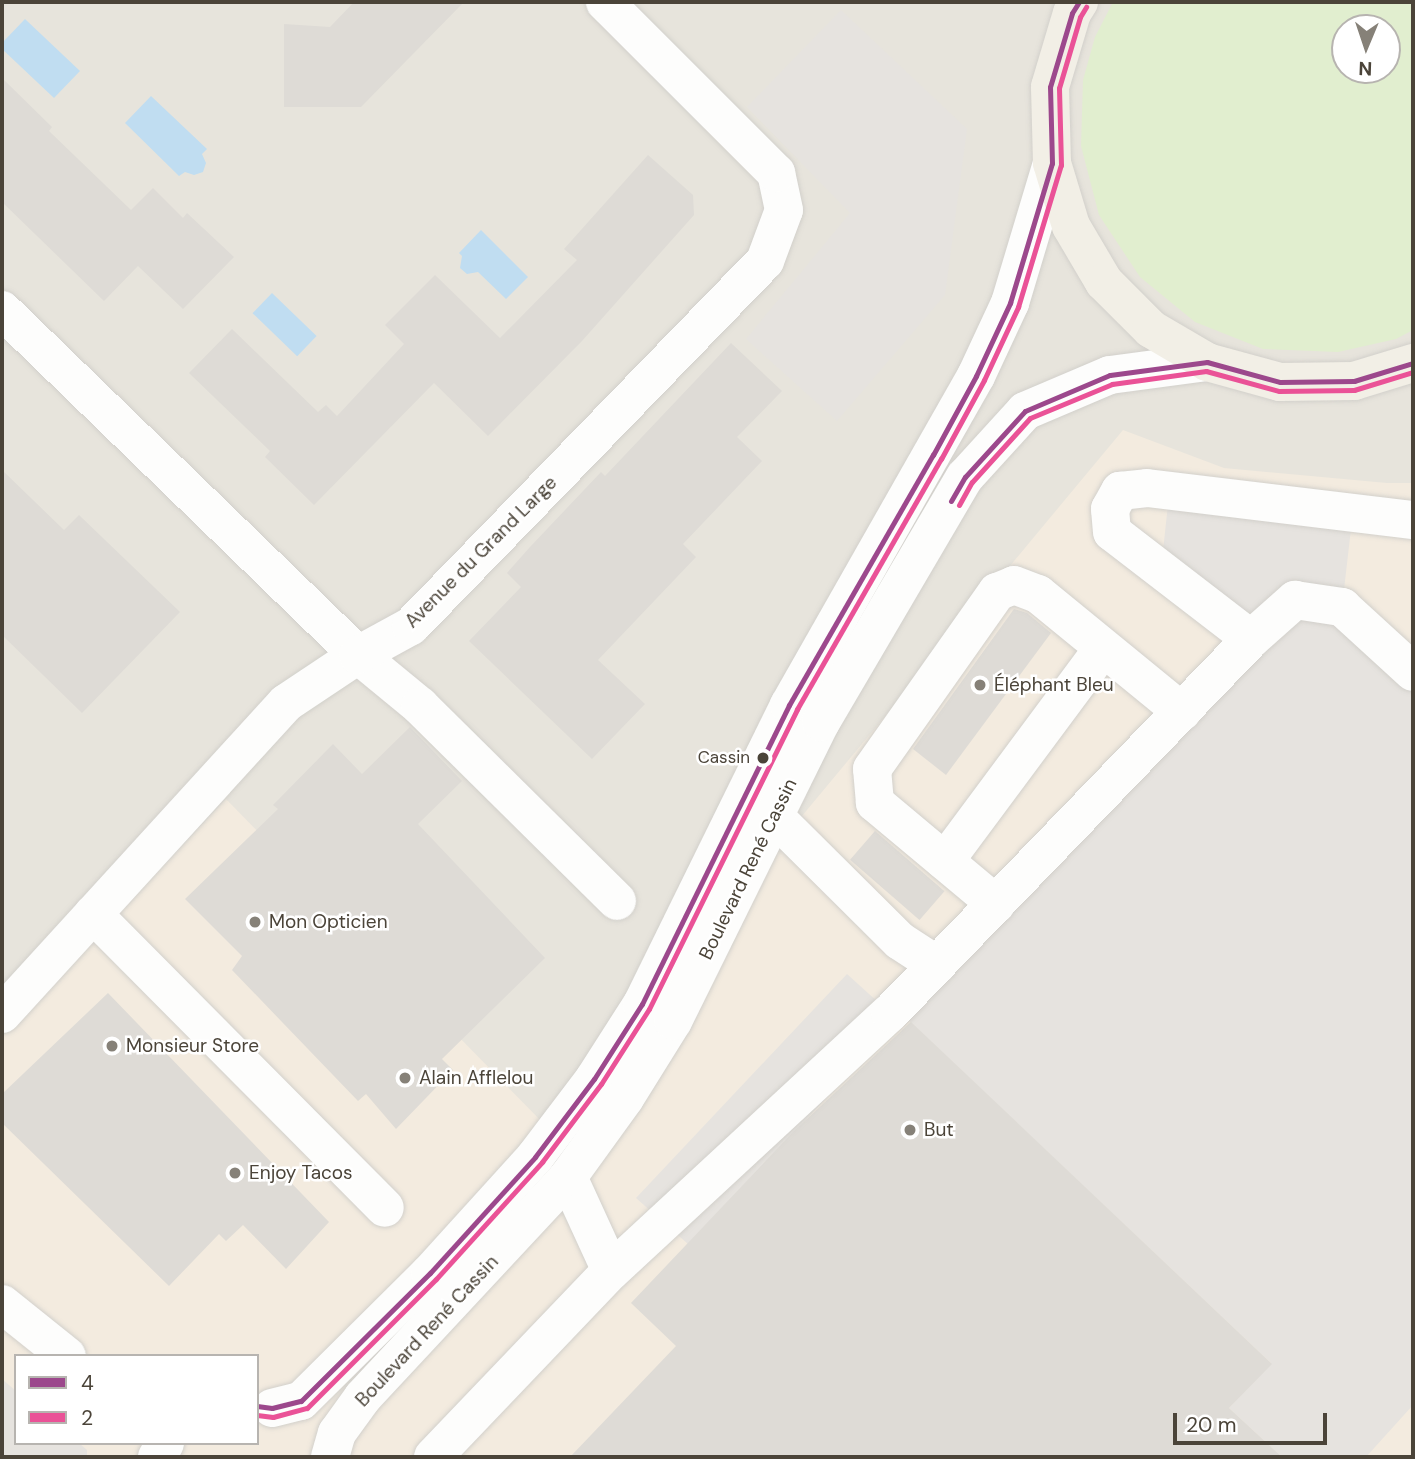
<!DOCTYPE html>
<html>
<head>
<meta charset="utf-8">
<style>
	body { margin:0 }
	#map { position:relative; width:1415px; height:1459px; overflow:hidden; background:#f4f2ee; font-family:"DM Sans",sans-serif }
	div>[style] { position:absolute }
	.residential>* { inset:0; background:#e7e4dc }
	.commercial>* { inset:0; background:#f3ebdf }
	.green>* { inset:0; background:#e1eecf }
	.parking>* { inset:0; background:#e6e3df }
	.water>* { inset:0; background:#c0ddf1; transform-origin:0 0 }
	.building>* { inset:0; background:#dedbd6; transform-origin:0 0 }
	.roads { filter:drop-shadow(0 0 2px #d2d0cb) drop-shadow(0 0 2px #d2d0cb) }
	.minor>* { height:38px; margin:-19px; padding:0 19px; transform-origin:19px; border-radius:19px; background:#fdfdfc }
	.major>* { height:38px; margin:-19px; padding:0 19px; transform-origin:19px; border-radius:19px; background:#f2efe6 }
	.bus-1>* { height:5px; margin:-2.5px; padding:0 2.5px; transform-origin:2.5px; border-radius:2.5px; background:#9c488c }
	.bus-2>* { height:5px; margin:-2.5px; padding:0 2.5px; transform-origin:2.5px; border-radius:2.5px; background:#ea5297 }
	.dots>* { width:19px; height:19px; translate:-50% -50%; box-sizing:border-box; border:4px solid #fff; border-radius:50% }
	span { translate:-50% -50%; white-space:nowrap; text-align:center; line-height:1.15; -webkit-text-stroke:5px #fff; paint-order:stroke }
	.bus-label { font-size:17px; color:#4b4439 }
	.right { translate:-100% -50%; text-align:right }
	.street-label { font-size:19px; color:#4b4439 }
	.poi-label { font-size:19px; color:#4b4439 }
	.left { translate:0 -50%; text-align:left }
	.frame { position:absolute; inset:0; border:4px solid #4b4439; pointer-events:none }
	.legend { position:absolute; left:14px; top:1354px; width:245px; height:91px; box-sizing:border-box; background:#fff; border:2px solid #b7b4b0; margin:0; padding:9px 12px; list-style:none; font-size:21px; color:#4b4439 }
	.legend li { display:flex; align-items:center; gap:14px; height:35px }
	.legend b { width:35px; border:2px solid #b7b4b0 }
	.north { position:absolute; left:1331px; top:14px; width:70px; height:70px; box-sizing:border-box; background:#fff; border:2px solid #b7b4b0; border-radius:50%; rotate:182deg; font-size:19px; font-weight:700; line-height:28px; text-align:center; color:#4b4439 }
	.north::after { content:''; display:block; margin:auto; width:24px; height:32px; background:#868178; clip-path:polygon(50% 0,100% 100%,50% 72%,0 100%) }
	.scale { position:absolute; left:1173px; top:1413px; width:154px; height:32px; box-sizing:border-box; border:4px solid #4b4439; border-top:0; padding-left:9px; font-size:21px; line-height:24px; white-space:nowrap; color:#4b4439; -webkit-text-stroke:5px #fff; paint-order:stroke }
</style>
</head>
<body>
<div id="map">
	<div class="residential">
		<div style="clip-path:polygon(evenodd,2px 2px,1413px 2px,1413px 1457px,2px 1457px,2px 2px,1345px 28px,1387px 28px,1387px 70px,1345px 70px,1345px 28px,2px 2px,16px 1356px,257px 1356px,257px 1443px,16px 1443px,16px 1356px)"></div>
	</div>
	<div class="commercial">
		<div style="clip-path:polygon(evenodd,1123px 430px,1224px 468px,1387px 483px,1413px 483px,1413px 1457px,2px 1457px,2px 1037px,226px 799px,545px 1125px,1123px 430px,16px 1356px,257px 1356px,257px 1443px,16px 1443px,16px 1356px)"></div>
	</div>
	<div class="green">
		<div style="clip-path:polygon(evenodd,1113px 2px,1413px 2px,1413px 330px,1396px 339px,1338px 352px,1263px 349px,1195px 322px,1140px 277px,1099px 215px,1081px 146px,1083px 80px,1095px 37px,1113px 2px,1345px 28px,1387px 28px,1387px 70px,1345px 70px,1345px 28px)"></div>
	</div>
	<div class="parking">
		<div style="clip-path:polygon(841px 10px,967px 129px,945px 295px,837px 421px,746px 339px,850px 213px,747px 107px)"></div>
		<div style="clip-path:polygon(1168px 504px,1351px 529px,1342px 607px,1413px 672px,1413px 1405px,1366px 1457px,1282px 1457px,1229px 1408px,1271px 1363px,904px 1016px,688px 1244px,636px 1198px,847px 974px,890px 1013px,1250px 639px,1161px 570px)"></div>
		<div style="clip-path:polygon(2px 1379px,16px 1391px,16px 1443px,79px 1443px,87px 1450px,87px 1457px,2px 1457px)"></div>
	</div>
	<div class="water">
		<div style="clip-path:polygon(25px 19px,80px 71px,54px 98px,2px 49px,2px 43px)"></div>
		<div style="clip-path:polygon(151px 96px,207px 149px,202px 154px,206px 163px,203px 172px,194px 175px,185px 172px,179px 176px,125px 123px)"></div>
		<div style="clip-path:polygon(481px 230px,528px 277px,506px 299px,478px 272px,467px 274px,460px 268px,462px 256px,459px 253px)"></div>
		<div style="left:272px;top:293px;width:62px;height:28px;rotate:44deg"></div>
	</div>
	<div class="building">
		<div style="clip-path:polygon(354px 2px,464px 2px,361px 107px,284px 107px,284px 24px,330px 27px)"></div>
		<div style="clip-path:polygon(2px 78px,52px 127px,49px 131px,131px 210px,153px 188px,183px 218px,187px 213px,234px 257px,183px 309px,138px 266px,104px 301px,2px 202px)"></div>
		<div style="clip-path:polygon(648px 155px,693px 195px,694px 215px,582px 341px,488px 436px,434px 383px,314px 505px,265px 457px,270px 451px,189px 373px,232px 329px,318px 412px,326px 405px,337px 416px,404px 344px,385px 325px,435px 275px,500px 338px,577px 260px,564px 249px)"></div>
		<div style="clip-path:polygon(731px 343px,782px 391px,737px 437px,762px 461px,683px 544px,696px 557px,598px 660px,645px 704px,592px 759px,469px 641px,521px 587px,507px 573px,530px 547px,601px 472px,605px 476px)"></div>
		<div style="clip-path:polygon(2px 470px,64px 530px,79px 515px,180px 612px,82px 713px,2px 635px)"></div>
		<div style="clip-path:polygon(1014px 609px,1027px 613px,1051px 633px,946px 775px,913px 749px)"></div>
		<div style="clip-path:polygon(410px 727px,462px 781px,418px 824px,545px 958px,442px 1059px,453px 1070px,396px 1129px,366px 1094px,358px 1101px,232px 970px,242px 956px,185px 899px,278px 809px,273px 805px,333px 744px,362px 774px)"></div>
		<div style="left:875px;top:831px;width:92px;height:38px;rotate:41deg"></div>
		<div style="clip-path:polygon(108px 993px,329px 1222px,286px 1269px,243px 1225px,226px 1241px,219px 1234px,169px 1286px,2px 1123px,2px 1094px)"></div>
		<div style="clip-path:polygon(911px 1022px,1272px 1364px,1229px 1408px,1282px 1457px,570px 1457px,676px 1346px,631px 1303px,794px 1131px)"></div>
	</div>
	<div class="roads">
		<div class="minor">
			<div style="left:2px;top:310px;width:496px;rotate:44.1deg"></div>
			<div style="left:358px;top:655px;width:80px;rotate:39.4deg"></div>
			<div style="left:420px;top:706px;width:277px;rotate:44.7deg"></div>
			<div style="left:1251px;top:639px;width:175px;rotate:-142.4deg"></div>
			<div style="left:1112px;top:532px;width:23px;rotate:-95deg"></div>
			<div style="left:1110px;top:509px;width:21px;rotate:-61deg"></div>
			<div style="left:1120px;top:491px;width:27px;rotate:-6deg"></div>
			<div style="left:1147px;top:488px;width:268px;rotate:6.9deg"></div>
			<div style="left:774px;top:816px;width:177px;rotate:44.8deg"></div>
			<div style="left:900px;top:941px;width:44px;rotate:33deg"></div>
			<div style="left:945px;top:861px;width:265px;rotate:-53.4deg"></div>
			<div style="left:996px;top:904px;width:158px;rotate:-140.1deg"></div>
			<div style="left:875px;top:803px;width:34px;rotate:-95deg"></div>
			<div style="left:872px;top:769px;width:217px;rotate:-54.8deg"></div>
			<div style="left:997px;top:592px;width:18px;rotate:-22deg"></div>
			<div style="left:1014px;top:585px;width:26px;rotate:21deg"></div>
			<div style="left:1038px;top:594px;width:186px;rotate:39.3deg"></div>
			<div style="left:93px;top:914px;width:414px;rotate:45.2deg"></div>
			<div style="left:2px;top:1014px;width:421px;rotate:-47.6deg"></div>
			<div style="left:286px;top:703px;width:87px;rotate:-33.7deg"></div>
			<div style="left:358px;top:655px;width:60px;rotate:-28.7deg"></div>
			<div style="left:411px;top:626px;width:508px;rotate:-45.88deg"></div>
			<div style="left:765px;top:261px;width:54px;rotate:-69.6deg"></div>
			<div style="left:784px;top:210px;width:38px;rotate:-102deg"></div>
			<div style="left:776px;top:173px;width:242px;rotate:-135deg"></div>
			<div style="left:568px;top:1177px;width:103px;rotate:65.4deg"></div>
			<div style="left:611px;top:1271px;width:380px;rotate:-42.8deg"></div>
			<div style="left:890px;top:1013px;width:520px;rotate:-46.01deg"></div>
			<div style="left:1251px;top:639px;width:59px;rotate:-41.6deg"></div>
			<div style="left:1295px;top:600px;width:48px;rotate:8.5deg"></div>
			<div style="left:1342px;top:607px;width:96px;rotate:42.5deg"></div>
			<div style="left:2px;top:1304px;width:83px;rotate:38.7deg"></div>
			<div style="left:272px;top:1408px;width:30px;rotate:-14deg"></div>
			<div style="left:301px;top:1401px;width:182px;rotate:-44.8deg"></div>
			<div style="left:430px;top:1273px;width:156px;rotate:-47.8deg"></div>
			<div style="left:535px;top:1157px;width:98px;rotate:-52.9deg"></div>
			<div style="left:594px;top:1079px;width:89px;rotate:-57.4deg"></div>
			<div style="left:642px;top:1004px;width:333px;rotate:-63.8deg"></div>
			<div style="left:789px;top:705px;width:378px;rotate:-60.4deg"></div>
			<div style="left:976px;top:376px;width:81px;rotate:-65deg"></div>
			<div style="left:1010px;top:303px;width:146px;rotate:-73.3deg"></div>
			<div style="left:157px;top:1457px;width:16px;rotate:-60deg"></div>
			<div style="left:330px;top:1457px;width:25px;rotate:-74deg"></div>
			<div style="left:337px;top:1433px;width:44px;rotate:-54.2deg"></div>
			<div style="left:363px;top:1397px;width:301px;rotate:-47deg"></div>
			<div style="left:568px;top:1177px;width:97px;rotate:-54.2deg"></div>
			<div style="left:625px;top:1098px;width:91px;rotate:-58.1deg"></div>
			<div style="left:673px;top:1021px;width:334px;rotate:-63.7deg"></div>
			<div style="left:821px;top:722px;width:284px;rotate:-59.6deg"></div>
			<div style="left:965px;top:477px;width:89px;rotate:-47.7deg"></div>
			<div style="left:1025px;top:411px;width:92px;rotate:-23deg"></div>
			<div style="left:1110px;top:375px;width:98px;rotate:-7.6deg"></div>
			<div style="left:433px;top:1457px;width:257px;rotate:-46.3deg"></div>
		</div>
		<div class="major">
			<div style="left:1079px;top:2px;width:13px;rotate:122deg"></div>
			<div style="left:1072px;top:13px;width:77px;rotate:106.6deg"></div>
			<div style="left:1050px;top:87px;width:76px;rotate:88.5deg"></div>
			<div style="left:1052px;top:163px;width:66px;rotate:73.2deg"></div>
			<div style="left:1071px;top:226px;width:65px;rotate:59.5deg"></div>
			<div style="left:1104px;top:282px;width:66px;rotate:45deg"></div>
			<div style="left:1151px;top:329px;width:65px;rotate:30.5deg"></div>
			<div style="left:1207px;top:362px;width:76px;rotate:15.3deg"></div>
			<div style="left:1280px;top:382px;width:74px;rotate:-0.8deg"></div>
			<div style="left:1354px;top:381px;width:62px;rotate:-17deg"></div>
		</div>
	</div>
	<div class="bus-1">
		<div style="left:951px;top:501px;width:28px;rotate:-60deg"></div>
		<div style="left:965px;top:477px;width:89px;rotate:-47.7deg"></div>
		<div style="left:1025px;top:411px;width:92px;rotate:-23deg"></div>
		<div style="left:1110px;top:375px;width:98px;rotate:-7.6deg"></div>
		<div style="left:1207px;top:362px;width:76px;rotate:15.3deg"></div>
		<div style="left:1280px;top:382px;width:74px;rotate:-0.8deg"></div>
		<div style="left:1354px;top:381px;width:62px;rotate:-17deg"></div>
		<div style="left:257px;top:1406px;width:15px;rotate:8deg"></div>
		<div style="left:272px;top:1408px;width:30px;rotate:-14deg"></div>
		<div style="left:301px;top:1401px;width:182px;rotate:-44.8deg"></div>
		<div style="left:430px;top:1273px;width:156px;rotate:-47.8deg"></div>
		<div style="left:535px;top:1157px;width:98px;rotate:-52.9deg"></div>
		<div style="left:594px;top:1079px;width:89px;rotate:-57.4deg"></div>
		<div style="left:642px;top:1004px;width:333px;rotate:-63.8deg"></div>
		<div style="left:789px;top:705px;width:289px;rotate:-60.1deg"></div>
		<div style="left:933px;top:455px;width:90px;rotate:-61.4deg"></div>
		<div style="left:976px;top:376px;width:81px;rotate:-65deg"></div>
		<div style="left:1010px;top:303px;width:146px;rotate:-73.3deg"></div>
		<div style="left:1052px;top:163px;width:76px;rotate:-91.5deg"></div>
		<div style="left:1050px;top:87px;width:77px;rotate:-73.4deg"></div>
		<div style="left:1072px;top:13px;width:13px;rotate:-58deg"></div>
	</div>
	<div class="bus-2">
		<div style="left:959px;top:505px;width:26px;rotate:-61deg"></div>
		<div style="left:972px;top:482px;width:86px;rotate:-47.8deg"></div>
		<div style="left:1030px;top:418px;width:89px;rotate:-22.5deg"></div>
		<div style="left:1112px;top:384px;width:95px;rotate:-7.9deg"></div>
		<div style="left:1206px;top:371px;width:76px;rotate:15.3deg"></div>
		<div style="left:1279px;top:391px;width:75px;rotate:-0.8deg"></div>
		<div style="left:1354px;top:390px;width:62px;rotate:-17deg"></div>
		<div style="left:257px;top:1415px;width:16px;rotate:7deg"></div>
		<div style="left:273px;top:1417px;width:35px;rotate:-15deg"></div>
		<div style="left:307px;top:1408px;width:182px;rotate:-45deg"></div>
		<div style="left:436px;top:1279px;width:158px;rotate:-47.8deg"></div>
		<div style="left:542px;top:1162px;width:98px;rotate:-52.9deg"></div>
		<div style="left:601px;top:1084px;width:89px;rotate:-57.4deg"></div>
		<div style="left:649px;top:1009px;width:335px;rotate:-63.7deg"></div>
		<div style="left:797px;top:709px;width:289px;rotate:-60.1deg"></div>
		<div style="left:941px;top:459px;width:90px;rotate:-61.4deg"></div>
		<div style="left:984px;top:380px;width:81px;rotate:-65deg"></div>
		<div style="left:1018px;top:307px;width:148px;rotate:-73.2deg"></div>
		<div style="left:1061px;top:165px;width:77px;rotate:-91.5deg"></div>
		<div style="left:1059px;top:88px;width:74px;rotate:-73.5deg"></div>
		<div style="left:1080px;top:17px;width:12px;rotate:-59deg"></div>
	</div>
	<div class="dots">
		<div style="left:980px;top:685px;background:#868178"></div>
		<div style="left:763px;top:758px;background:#4b4439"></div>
		<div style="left:255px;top:922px;background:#868178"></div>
		<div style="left:112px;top:1046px;background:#868178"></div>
		<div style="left:405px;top:1078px;background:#868178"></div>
		<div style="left:910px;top:1130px;background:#868178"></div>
		<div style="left:235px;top:1173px;background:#868178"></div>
	</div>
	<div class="bus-label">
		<span class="right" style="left:750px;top:758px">Cassin</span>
	</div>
	<div class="street-label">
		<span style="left:481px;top:552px;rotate:-45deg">Avenue du Grand Large</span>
		<span style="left:748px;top:869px;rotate:-64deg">Boulevard René Cassin</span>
		<span style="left:427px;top:1331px;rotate:-47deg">Boulevard René Cassin</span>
	</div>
	<div class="poi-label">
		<span class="left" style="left:994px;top:685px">Éléphant Bleu</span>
		<span class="left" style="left:269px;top:922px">Mon Opticien</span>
		<span class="left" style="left:126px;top:1046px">Monsieur Store</span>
		<span class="left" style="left:419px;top:1078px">Alain Afflelou</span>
		<span class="left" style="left:924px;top:1130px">But</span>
		<span class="left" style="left:249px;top:1173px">Enjoy Tacos</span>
	</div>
	<div class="frame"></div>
	<ul class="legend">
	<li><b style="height:9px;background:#9c488c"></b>4</li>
	<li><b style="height:9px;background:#ea5297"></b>2</li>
	</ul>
	<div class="north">N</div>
	<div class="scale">20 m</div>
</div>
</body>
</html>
